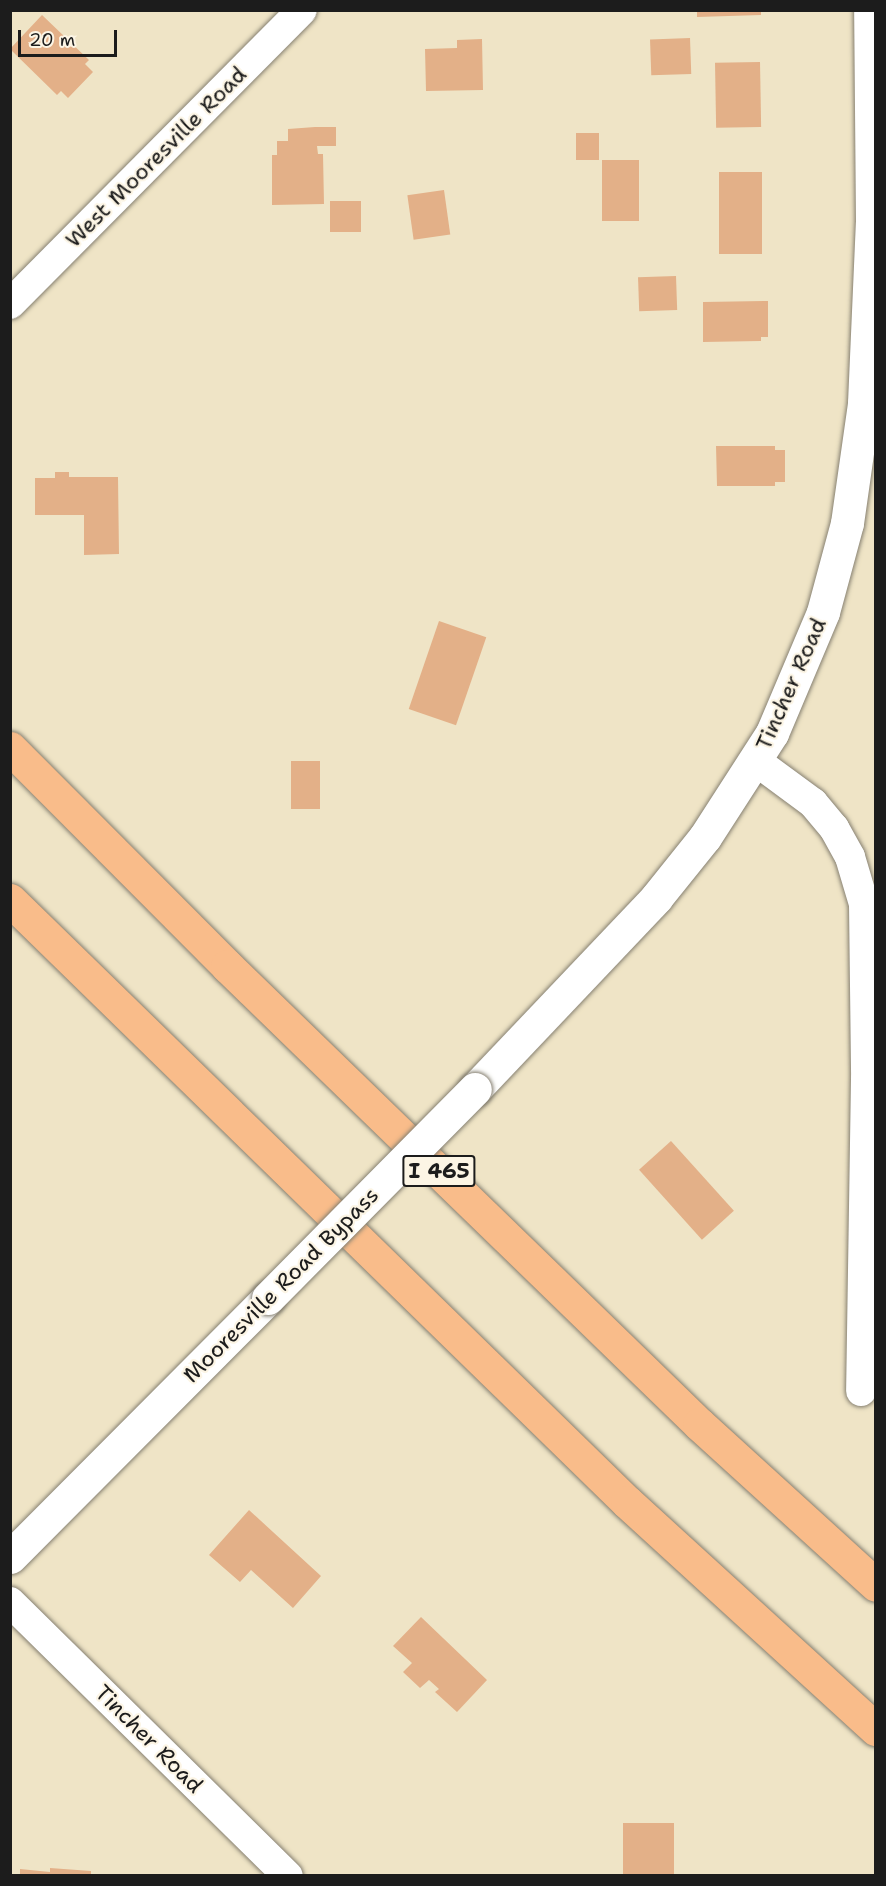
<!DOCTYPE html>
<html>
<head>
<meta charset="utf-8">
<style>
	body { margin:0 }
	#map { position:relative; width:886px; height:1886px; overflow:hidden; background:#efe4c6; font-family:"Shantell Sans",sans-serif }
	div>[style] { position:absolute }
	.building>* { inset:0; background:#e3b088; transform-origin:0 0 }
	.roads { filter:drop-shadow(0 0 2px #868071) drop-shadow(0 0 2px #868071) }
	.minor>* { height:30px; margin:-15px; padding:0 15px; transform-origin:15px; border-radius:15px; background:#fff }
	.tertiary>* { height:33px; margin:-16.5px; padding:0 16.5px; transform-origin:16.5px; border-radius:16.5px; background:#fff }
	.motorway>* { height:33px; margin:-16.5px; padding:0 16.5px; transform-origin:16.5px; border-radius:16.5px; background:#f9bc8a }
	.bridges { filter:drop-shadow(0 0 2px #868071) drop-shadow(0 0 2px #868071) }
	.tertiary-bridge>* { height:33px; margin:-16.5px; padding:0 16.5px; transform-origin:16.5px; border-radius:16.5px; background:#fff }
	span { translate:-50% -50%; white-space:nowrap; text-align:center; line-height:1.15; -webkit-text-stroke:4.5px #fcf5e5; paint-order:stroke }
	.shield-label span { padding:2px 4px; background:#fcf5e5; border:2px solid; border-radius:4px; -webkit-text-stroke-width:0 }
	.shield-label { font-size:21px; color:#1c1c1c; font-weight:700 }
	.street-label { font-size:22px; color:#1c1c1c }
	.frame { position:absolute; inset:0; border:12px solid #1c1c1c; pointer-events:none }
	.scale { position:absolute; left:18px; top:30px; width:99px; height:27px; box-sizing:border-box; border:3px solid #1c1c1c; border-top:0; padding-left:8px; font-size:18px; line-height:21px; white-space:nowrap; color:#1c1c1c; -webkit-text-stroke:4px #fcf5e5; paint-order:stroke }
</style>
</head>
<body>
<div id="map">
	<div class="building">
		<div style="clip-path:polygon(697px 10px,761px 10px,761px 15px,697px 17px)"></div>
		<div style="clip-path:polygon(42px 15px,89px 60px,85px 64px,93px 72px,68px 98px,61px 91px,57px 95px,10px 49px)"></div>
		<div style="left:690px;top:38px;width:36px;height:40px;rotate:88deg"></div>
		<div style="clip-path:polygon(482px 39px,483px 90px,426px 91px,425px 49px,457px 48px,457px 40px)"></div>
		<div style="left:760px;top:62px;width:65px;height:45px;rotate:89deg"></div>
		<div style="clip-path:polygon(315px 127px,336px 127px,336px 146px,317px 146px,318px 154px,323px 154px,324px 204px,272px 205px,272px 155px,277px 155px,277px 141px,288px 141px,288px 129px)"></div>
		<div style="left:576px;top:133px;width:23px;height:27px"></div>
		<div style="left:602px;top:160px;width:37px;height:61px"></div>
		<div style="left:719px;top:172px;width:43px;height:82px"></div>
		<div style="left:444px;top:190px;width:45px;height:37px;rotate:82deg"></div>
		<div style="left:330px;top:201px;width:31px;height:31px"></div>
		<div style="left:676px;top:276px;width:34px;height:38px;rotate:88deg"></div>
		<div style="clip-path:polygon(768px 301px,768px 337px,761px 337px,761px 341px,703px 342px,703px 302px)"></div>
		<div style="clip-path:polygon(716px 446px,775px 446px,775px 450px,785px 450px,785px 482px,775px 482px,775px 486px,717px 486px)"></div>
		<div style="clip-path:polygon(55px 472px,69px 472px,69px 477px,118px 477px,119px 554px,84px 555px,84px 515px,35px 515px,35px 478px,55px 478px)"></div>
		<div style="left:439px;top:621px;width:50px;height:93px;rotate:19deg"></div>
		<div style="left:291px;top:761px;width:29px;height:48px"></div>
		<div style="left:671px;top:1141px;width:94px;height:43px;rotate:48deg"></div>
		<div style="clip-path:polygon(249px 1510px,321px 1576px,293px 1608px,251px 1570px,240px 1582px,209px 1555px)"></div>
		<div style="clip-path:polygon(421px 1617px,487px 1680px,457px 1712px,435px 1692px,439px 1689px,429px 1680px,420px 1688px,403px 1672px,412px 1663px,393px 1646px)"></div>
		<div style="left:623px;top:1823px;width:51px;height:53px"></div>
		<div style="clip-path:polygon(50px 1868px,91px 1871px,91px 1876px,20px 1876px,20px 1869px,50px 1872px)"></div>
	</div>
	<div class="roads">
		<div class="minor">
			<div style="left:10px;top:304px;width:414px;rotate:-45.2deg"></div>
			<div style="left:756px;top:761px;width:71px;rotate:36.4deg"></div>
			<div style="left:813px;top:803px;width:33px;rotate:50deg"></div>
			<div style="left:834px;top:828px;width:33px;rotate:61deg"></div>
			<div style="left:850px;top:857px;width:49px;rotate:73.4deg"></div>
			<div style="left:864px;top:904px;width:175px;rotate:89.3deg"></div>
			<div style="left:866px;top:1079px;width:312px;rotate:90.9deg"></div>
			<div style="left:10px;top:1602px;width:390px;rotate:44.6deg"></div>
		</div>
		<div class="tertiary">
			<div style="left:475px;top:1089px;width:263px;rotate:-46.5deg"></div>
			<div style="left:656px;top:898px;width:78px;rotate:-51.2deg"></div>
			<div style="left:705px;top:837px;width:124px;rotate:-57.2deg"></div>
			<div style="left:772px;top:733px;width:131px;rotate:-67.1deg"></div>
			<div style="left:823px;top:612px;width:92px;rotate:-74.9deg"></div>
			<div style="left:847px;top:523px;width:121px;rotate:-81.9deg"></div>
			<div style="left:864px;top:403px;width:180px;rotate:-87.5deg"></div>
			<div style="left:872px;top:223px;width:213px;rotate:-90.5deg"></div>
			<div style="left:10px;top:1557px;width:366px;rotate:-45.1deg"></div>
		</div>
		<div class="motorway">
			<div style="left:10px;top:748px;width:308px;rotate:45.1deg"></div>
			<div style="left:227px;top:966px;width:658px;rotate:44.14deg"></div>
			<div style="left:699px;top:1424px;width:239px;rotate:42.3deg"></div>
			<div style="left:10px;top:900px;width:862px;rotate:44.3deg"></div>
			<div style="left:627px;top:1502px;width:337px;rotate:42.4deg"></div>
		</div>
	</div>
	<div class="bridges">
		<div class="tertiary-bridge">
			<div style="left:268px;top:1298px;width:294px;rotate:-45.3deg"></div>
		</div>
	</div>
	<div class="shield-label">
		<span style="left:439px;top:1171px">I 465</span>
	</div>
	<div class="street-label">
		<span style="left:156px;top:157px;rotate:-45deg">West Mooresville Road</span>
		<span style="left:791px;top:684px;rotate:-66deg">Tincher Road</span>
		<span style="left:281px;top:1285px;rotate:-45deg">Mooresville Road Bypass</span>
		<span style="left:149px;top:1739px;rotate:45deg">Tincher Road</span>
	</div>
	<div class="frame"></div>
	<div class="scale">20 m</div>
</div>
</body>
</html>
